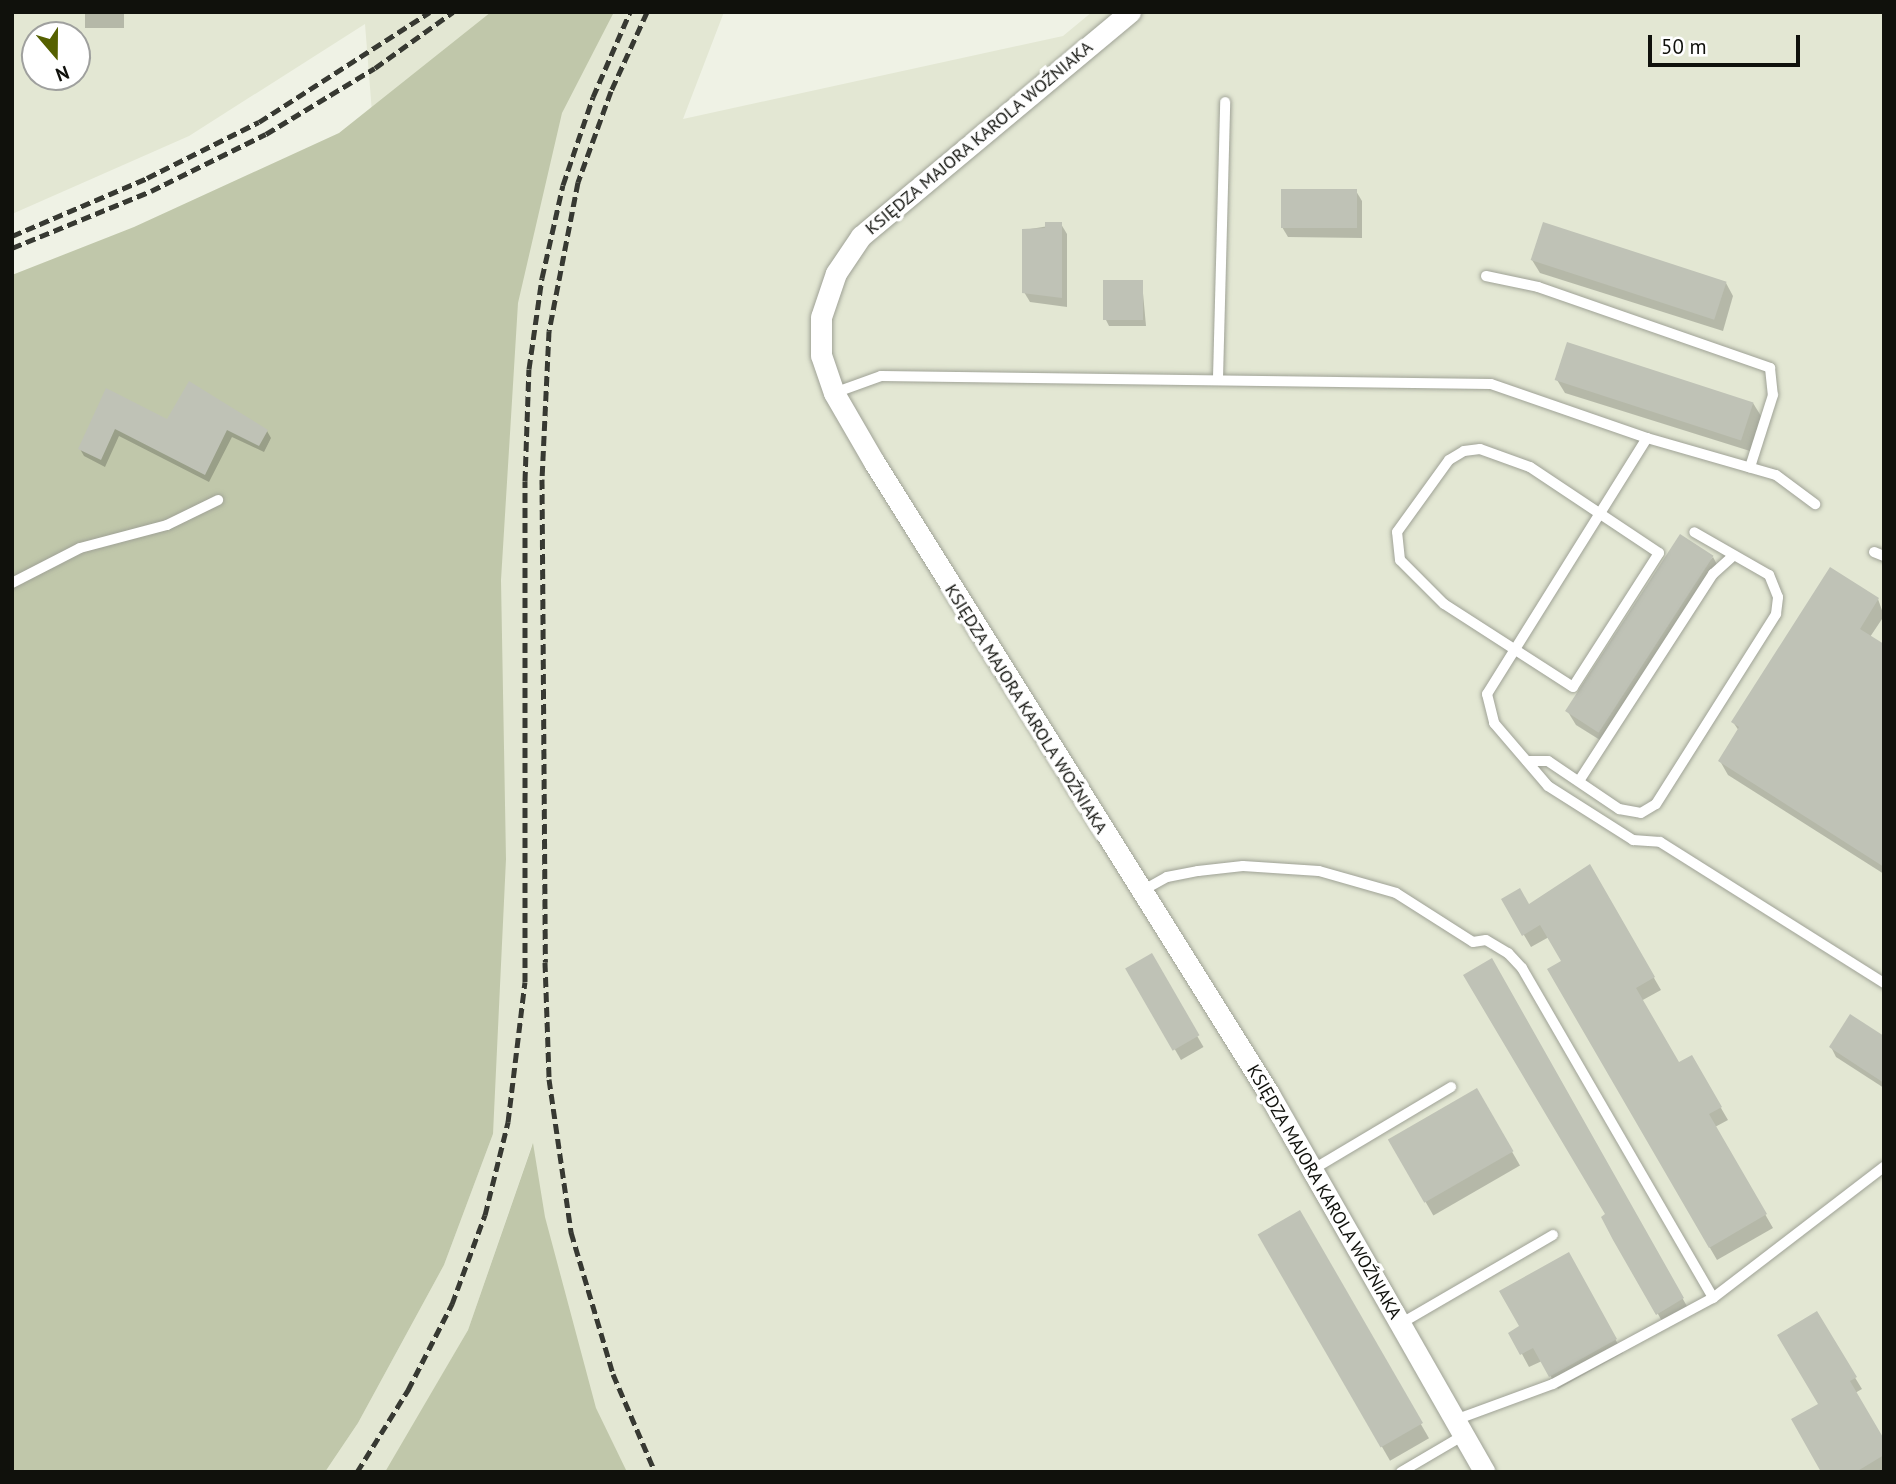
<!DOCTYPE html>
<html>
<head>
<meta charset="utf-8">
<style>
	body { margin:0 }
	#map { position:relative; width:1896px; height:1484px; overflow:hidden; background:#eff2e5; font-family:"PT Sans",sans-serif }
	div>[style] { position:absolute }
	.built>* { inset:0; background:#e3e7d3 }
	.green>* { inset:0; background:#c0c7aa }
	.shadow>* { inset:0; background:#0003; transform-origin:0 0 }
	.building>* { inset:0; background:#bfc2b6; transform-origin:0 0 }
	.roads { filter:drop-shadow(0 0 2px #9fa296) drop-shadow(0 0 2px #9fa296) }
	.service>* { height:10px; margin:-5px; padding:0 5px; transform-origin:5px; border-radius:5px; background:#fff }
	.minor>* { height:21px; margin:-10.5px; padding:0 10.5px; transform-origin:10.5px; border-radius:10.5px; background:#fff }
	.rail>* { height:5px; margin-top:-2.5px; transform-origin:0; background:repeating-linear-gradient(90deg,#373932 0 10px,transparent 0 15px) }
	span { translate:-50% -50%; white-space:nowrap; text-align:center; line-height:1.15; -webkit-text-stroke:7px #fff; paint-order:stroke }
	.street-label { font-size:18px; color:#10110c }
	.frame { position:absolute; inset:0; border:14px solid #10110c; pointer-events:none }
	.north { position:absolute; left:21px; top:21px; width:70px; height:70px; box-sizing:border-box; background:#fff; border:2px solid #9fa09e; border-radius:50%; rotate:160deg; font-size:19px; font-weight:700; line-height:28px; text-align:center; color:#10110c }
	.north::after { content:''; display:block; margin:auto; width:24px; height:32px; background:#556000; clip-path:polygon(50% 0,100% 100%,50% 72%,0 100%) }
	.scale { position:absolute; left:1648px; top:35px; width:152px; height:32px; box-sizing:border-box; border:4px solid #10110c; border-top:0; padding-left:9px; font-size:21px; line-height:24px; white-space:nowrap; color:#10110c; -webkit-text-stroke:5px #fff; paint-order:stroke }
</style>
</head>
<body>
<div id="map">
	<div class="built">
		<div style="clip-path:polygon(evenodd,12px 12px,724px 12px,683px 119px,1063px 36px,1092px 12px,1884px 12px,1884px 1472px,615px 1472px,548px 1268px,532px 1145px,468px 1330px,393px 1461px,385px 1472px,325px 1472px,358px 1423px,444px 1265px,493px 1134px,377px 176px,365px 24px,189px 136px,12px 214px,12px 12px,35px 35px,77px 35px,77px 77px,35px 77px,35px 35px)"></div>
	</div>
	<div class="green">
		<div style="clip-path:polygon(491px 12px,614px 12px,562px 113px,518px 303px,501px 580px,506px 859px,493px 1134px,444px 1265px,358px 1423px,325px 1472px,12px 1472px,12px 275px,134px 227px,339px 133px)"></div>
		<div style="clip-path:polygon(533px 1143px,545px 1217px,596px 1408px,627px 1472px,385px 1472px,468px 1330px)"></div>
	</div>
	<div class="shadow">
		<div style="left:85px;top:12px;width:39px;height:16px"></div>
		<div style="clip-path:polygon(1356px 191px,1362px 201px,1362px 238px,1288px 237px,1282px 227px)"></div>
		<div style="clip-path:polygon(1061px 224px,1067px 234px,1067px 307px,1030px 302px,1024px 292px,1024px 230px)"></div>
		<div style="clip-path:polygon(1532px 260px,1726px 283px,1733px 296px,1723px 331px,1540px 273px)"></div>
		<div style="clip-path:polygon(1142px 282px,1146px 326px,1109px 326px,1106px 320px)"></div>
		<div style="clip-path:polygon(1557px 380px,1753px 403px,1761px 416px,1750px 451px,1565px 393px)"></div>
		<div style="clip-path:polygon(107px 391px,168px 421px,267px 431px,271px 438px,264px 452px,232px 437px,209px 482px,119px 436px,105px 467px,84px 456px,80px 449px)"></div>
		<div style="clip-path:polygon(1713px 557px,1720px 570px,1608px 745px,1576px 725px,1568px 712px)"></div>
		<div style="clip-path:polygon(1878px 599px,1884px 616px,1870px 637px,1884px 646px,1884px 874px,1728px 775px,1720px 761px,1739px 731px,1733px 722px)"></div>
		<div style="clip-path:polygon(1589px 866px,1661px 990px,1641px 1001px,1678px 1065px,1691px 1057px,1721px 1108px,1728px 1120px,1715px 1127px,1773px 1228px,1717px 1260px,1549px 970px,1563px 961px,1549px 937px,1531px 947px,1503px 899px,1529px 907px)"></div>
		<div style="left:1151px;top:956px;width:105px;height:26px;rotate:60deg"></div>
		<div style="clip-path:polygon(1491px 960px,1688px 1308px,1663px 1323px,1604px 1217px,1608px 1215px)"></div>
		<div style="clip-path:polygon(1884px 1038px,1884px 1088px,1836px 1057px,1831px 1047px)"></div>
		<div style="left:1477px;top:1091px;width:86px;height:100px;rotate:60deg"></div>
		<div style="left:1299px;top:1213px;width:260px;height:45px;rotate:60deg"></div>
		<div style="clip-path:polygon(1568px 1255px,1623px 1353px,1558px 1389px,1542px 1361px,1529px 1367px,1522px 1354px,1522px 1327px)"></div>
		<div style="clip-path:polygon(1816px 1314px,1862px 1389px,1855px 1393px,1884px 1442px,1883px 1472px,1823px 1472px)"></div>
	</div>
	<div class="building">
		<div style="left:1281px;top:189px;width:76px;height:39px"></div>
		<div style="clip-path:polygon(1045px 222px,1062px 222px,1062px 298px,1022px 293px,1022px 229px,1045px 228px)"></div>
		<div style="left:1543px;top:222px;width:193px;height:40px;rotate:18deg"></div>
		<div style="left:1103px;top:280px;width:40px;height:40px"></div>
		<div style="left:1567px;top:342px;width:196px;height:40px;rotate:18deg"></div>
		<div style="clip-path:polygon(189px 381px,268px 430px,259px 446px,227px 430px,205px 475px,115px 429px,101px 460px,78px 449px,106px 388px,167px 419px)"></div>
		<div style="left:1680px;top:534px;width:40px;height:211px;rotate:33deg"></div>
		<div style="clip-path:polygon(1830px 567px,1879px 598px,1860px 629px,1884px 644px,1884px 867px,1718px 761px,1739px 727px,1731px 722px)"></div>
		<div style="clip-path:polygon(1590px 864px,1655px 977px,1636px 988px,1679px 1062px,1692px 1055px,1722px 1107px,1709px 1114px,1767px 1214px,1709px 1248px,1547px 969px,1561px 961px,1540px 925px,1522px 936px,1501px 899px,1520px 888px,1529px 904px)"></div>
		<div style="left:1152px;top:953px;width:95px;height:31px;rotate:60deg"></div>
		<div style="clip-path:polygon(1492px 958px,1684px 1298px,1656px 1315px,1613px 1240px,1601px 1217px,1605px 1214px,1463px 975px)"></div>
		<div style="clip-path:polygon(1850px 1014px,1884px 1036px,1884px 1083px,1829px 1047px)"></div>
		<div style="left:1477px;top:1088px;width:73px;height:103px;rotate:60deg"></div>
		<div style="left:1300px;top:1210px;width:246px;height:49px;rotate:60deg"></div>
		<div style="clip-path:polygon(1569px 1252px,1617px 1339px,1549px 1377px,1533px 1348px,1520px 1355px,1508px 1333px,1519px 1326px,1499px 1291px)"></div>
		<div style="clip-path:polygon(1817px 1311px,1857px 1377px,1850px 1381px,1884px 1439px,1884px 1455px,1856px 1472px,1821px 1472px,1791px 1419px,1818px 1404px,1777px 1335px)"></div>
	</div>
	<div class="roads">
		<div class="service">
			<div style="left:1486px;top:276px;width:53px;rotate:11.9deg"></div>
			<div style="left:1538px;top:287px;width:246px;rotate:19.2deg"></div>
			<div style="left:1770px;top:368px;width:27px;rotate:84deg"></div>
			<div style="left:1773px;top:395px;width:76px;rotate:107.7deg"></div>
			<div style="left:1218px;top:378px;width:276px;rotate:-88.5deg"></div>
			<div style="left:834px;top:393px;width:50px;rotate:-19.9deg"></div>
			<div style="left:881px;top:376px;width:610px;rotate:0.75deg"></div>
			<div style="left:1491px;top:384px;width:165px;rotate:19.1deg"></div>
			<div style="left:1647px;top:438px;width:302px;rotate:122deg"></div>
			<div style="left:1487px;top:694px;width:30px;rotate:76deg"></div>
			<div style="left:1494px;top:723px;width:83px;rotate:49.4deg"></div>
			<div style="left:1548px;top:786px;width:101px;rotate:32.4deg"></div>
			<div style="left:1633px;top:840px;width:27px;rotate:4deg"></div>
			<div style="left:1660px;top:842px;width:265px;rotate:32.2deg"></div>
			<div style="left:1647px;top:438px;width:134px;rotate:16deg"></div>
			<div style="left:1776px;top:475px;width:49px;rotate:36.6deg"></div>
			<div style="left:1480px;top:449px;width:53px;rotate:19.8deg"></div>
			<div style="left:1530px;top:467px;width:155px;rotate:33.7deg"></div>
			<div style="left:1659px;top:553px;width:159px;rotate:122.7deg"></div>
			<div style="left:1573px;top:687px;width:153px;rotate:-147.2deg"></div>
			<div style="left:1444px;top:604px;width:62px;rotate:-135deg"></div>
			<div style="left:1400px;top:560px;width:28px;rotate:-96deg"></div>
			<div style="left:1397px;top:532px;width:89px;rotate:-54.2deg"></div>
			<div style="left:1449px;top:460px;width:17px;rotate:-31deg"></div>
			<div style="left:1464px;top:451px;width:16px;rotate:-7deg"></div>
			<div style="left:1874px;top:552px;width:11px;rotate:22deg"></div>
			<div style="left:12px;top:583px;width:76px;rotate:-27.2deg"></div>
			<div style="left:80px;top:548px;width:90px;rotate:-14.8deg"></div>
			<div style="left:167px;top:525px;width:57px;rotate:-26.1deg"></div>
			<div style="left:1527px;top:761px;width:21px"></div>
			<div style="left:1548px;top:761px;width:86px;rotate:34.1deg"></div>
			<div style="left:1619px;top:809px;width:22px;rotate:10deg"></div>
			<div style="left:1641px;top:813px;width:17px;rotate:-31deg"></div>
			<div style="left:1656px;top:804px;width:225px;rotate:-57.7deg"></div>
			<div style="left:1776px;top:614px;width:17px;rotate:-83deg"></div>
			<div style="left:1778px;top:597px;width:24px;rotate:-112deg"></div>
			<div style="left:1769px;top:575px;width:86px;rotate:-150.2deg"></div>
			<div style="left:1579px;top:781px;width:247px;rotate:-57.1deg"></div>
			<div style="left:1713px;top:574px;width:25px;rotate:-42deg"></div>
			<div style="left:1140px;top:892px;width:31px;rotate:-29deg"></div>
			<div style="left:1167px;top:877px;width:32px;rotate:-11deg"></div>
			<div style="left:1198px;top:871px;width:45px;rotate:-6.3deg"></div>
			<div style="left:1243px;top:866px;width:76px;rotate:3.8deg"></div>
			<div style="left:1319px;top:871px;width:80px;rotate:15.9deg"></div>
			<div style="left:1396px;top:893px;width:91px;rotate:32.5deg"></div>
			<div style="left:1473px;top:942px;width:13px;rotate:-9deg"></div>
			<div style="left:1486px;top:940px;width:26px;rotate:31deg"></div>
			<div style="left:1508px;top:953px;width:21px;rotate:47deg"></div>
			<div style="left:1522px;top:968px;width:381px;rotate:59.9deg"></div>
			<div style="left:1312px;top:1170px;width:162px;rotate:-30.8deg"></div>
			<div style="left:1400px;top:1324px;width:177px;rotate:-30.2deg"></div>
			<div style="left:1455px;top:1420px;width:104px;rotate:-20.2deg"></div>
			<div style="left:1553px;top:1384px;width:182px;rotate:-28.3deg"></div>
			<div style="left:1713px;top:1298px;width:215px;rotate:-37.5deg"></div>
			<div style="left:1401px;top:1472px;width:73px;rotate:-30.4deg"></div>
		</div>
		<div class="minor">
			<div style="left:1130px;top:12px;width:350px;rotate:140.2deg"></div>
			<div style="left:861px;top:236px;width:45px;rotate:124deg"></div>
			<div style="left:836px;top:273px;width:46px;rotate:108.8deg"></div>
			<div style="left:821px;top:317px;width:38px;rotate:90deg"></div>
			<div style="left:821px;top:355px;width:40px;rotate:71.1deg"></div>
			<div style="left:834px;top:393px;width:80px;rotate:59.9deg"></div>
			<div style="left:874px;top:462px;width:745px;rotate:57.99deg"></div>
			<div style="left:1269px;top:1094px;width:435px;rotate:60.3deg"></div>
		</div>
	</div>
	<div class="rail">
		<div style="left:647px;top:12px;width:87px;rotate:114.5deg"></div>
		<div style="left:611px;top:91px;width:97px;rotate:109.9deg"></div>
		<div style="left:578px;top:182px;width:152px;rotate:101deg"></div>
		<div style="left:549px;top:331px;width:148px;rotate:92.7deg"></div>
		<div style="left:542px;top:479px;width:483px;rotate:89.6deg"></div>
		<div style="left:545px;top:962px;width:117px;rotate:88deg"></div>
		<div style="left:549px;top:1079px;width:155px;rotate:81.8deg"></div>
		<div style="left:571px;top:1232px;width:148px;rotate:73.5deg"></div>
		<div style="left:613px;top:1374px;width:107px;rotate:66.8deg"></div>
		<div style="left:12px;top:236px;width:147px;rotate:-23.2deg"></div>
		<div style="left:147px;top:178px;width:125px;rotate:-26.6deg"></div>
		<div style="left:259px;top:122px;width:203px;rotate:-32.8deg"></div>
		<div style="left:12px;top:248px;width:150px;rotate:-22.3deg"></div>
		<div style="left:151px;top:191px;width:128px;rotate:-26.4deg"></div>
		<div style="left:266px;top:134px;width:127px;rotate:-31.2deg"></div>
		<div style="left:375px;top:68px;width:96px;rotate:-35.7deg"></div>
		<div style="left:357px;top:1472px;width:97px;rotate:-58.1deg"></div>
		<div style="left:408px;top:1390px;width:97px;rotate:-62.9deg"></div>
		<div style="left:452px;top:1304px;width:95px;rotate:-69.7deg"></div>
		<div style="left:485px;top:1215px;width:96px;rotate:-76.1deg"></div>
		<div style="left:508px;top:1122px;width:141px;rotate:-83.1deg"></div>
		<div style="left:525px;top:982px;width:501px;rotate:-90deg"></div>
		<div style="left:525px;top:481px;width:112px;rotate:-88deg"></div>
		<div style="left:529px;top:369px;width:92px;rotate:-81.9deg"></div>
		<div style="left:542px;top:278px;width:95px;rotate:-77.3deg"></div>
		<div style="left:563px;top:185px;width:93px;rotate:-71.2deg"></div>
		<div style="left:593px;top:97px;width:93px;rotate:-66.5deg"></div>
	</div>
	<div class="street-label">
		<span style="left:979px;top:138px;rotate:-40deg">KSIĘDZA MAJORA KAROLA WOŹNIAKA</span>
		<span style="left:1026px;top:709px;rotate:58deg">KSIĘDZA MAJORA KAROLA WOŹNIAKA</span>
		<span style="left:1324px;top:1192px;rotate:60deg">KSIĘDZA MAJORA KAROLA WOŹNIAKA</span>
	</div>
	<div class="frame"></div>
	<div class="north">N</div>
	<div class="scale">50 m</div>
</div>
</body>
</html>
